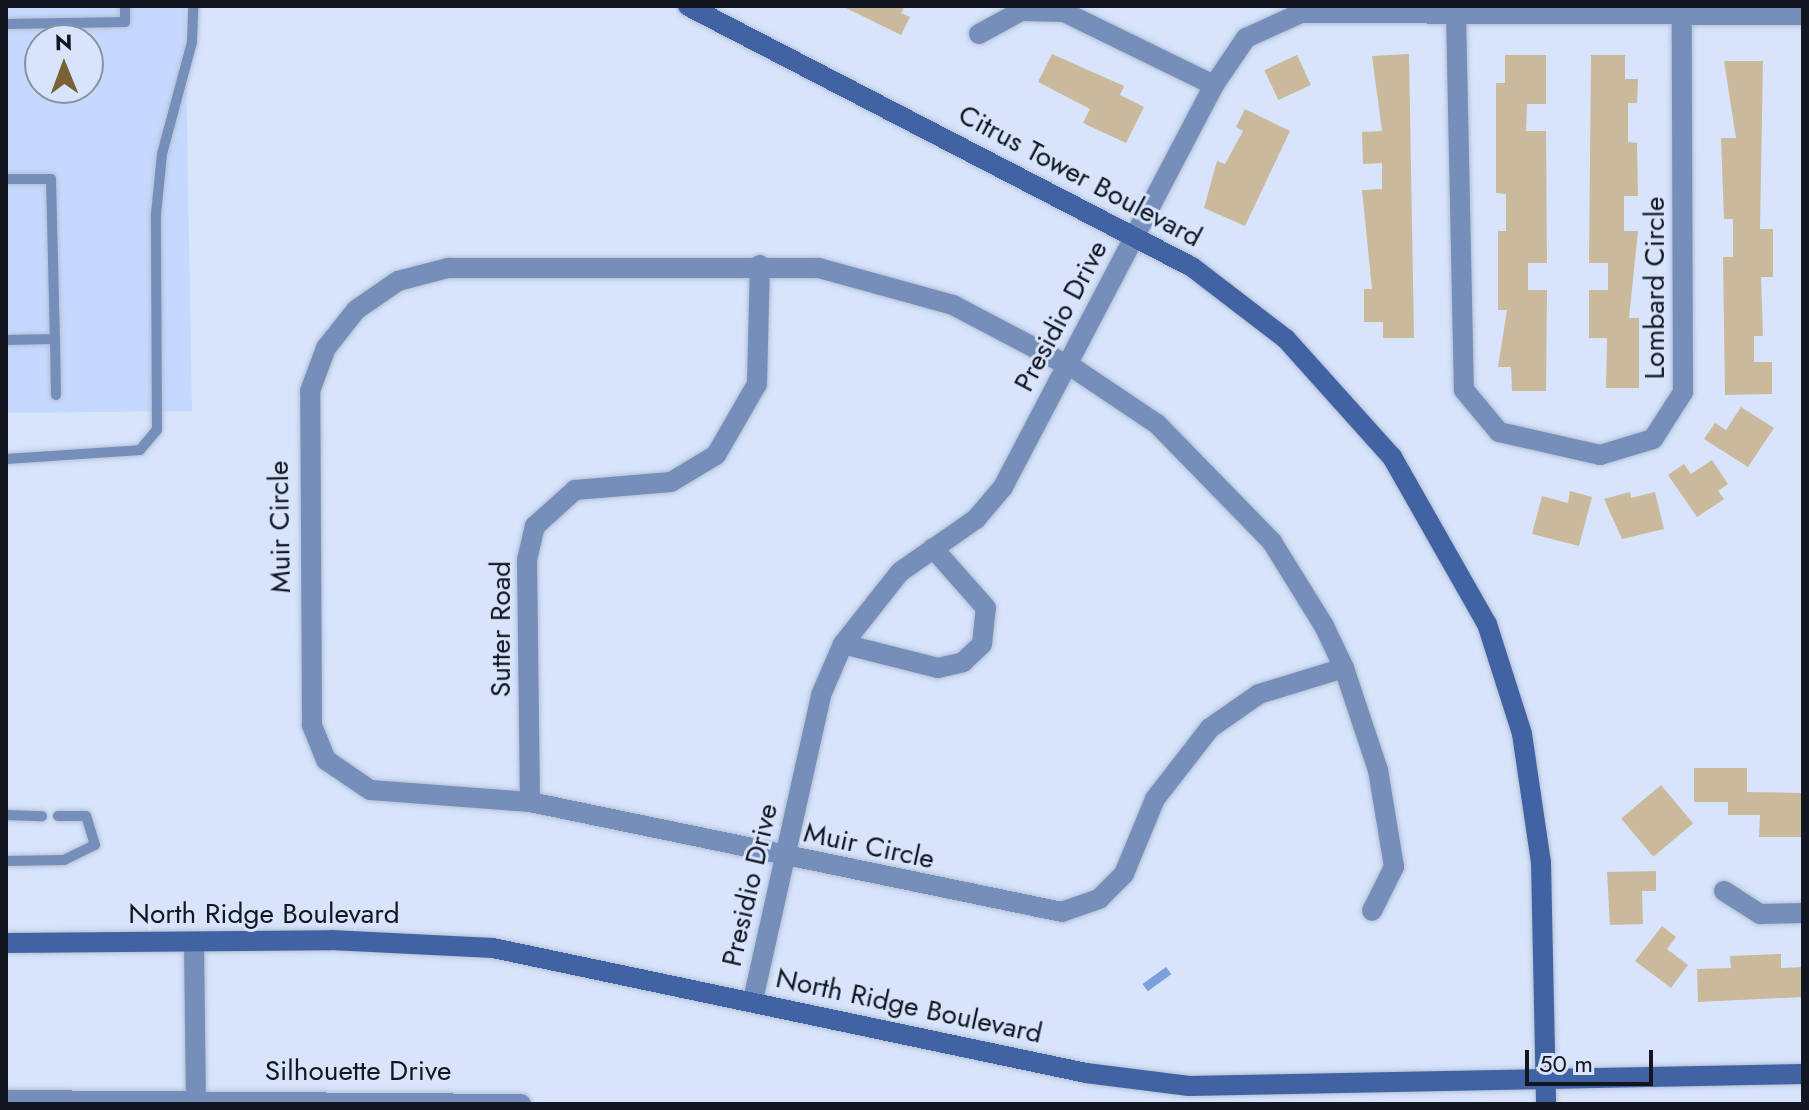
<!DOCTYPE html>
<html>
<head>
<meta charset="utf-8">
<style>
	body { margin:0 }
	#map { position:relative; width:1809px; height:1110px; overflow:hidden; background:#d7e4fc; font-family:Jost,sans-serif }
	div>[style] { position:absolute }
	.built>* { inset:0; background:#c5d9fe }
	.water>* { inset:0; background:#7c9fde; transform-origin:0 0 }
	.building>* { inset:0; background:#cbb99c; transform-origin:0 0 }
	.roads { filter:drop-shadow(0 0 2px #b3bfd4) drop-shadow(0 0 2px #b3bfd4) }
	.lane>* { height:10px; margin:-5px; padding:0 5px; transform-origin:5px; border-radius:5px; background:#768eba }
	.street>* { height:20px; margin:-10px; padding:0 10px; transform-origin:10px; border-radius:10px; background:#768eba }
	.secondary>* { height:20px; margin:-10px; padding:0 10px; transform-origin:10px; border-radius:10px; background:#4263a3 }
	span { translate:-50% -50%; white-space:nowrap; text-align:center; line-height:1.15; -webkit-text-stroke:6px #d7e4fc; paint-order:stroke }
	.street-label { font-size:28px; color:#111620 }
	.frame { position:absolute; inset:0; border:8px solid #111620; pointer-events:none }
	.north { position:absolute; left:24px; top:24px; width:80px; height:80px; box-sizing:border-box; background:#d7e4fc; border:2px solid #8892a4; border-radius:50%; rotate:359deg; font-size:22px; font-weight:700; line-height:32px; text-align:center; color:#111620 }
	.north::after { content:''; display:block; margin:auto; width:28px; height:36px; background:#7b6133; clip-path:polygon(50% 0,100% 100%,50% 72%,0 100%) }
	.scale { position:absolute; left:1525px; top:1050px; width:128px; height:36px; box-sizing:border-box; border:4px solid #111620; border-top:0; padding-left:10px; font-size:24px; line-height:28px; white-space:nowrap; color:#111620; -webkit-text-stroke:6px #d7e4fc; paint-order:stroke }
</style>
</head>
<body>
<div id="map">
	<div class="built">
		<div style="clip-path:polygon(evenodd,6px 6px,185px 6px,192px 411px,6px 413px,6px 6px,40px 40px,88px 40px,88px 88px,40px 88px,40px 40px)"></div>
	</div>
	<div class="water">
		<div style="left:1166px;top:967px;width:9px;height:29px;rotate:54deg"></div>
	</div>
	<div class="building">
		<div style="clip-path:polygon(842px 6px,905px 6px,901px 13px,910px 17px,901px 35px)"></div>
		<div style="clip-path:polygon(1052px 54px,1124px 86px,1120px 95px,1144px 107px,1126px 143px,1083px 123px,1090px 109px,1038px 82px)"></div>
		<div style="clip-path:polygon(1409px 54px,1414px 338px,1383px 338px,1383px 322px,1364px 322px,1364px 289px,1372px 289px,1362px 190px,1382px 189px,1382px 163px,1363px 164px,1362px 132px,1382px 131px,1372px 56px)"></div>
		<div style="left:1297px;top:55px;width:33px;height:36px;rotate:65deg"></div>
		<div style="clip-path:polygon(1505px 55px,1546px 55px,1546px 104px,1527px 104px,1526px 131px,1546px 131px,1547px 263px,1528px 263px,1528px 290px,1547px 290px,1546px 391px,1512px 391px,1511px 367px,1498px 367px,1507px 310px,1498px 310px,1498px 231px,1506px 231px,1506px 194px,1496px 193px,1496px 83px,1505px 83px)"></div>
		<div style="clip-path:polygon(1591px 55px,1625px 55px,1625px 79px,1638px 79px,1637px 103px,1628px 103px,1628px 142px,1637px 143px,1638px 196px,1624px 196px,1624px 231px,1638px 231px,1629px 318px,1639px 318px,1639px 388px,1606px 388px,1607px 338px,1589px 338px,1589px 290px,1608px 290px,1608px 263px,1589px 263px)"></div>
		<div style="clip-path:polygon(1724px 61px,1763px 61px,1760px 229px,1773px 229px,1773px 277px,1761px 277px,1763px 336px,1754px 336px,1754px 362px,1772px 362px,1772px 394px,1725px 395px,1723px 257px,1733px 257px,1733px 219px,1724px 219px,1721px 138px,1736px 138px)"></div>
		<div style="clip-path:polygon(1245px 109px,1290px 131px,1245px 226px,1204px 208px,1217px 161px,1225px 164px,1243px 131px,1236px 127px)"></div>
		<div style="clip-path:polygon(1741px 407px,1774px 428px,1748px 467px,1704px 439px,1715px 423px,1726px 430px)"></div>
		<div style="clip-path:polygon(1712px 460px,1728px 484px,1718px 491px,1724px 499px,1697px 517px,1668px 475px,1684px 464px,1691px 474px)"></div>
		<div style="clip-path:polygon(1570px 491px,1592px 497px,1579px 546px,1532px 534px,1542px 496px,1568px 503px)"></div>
		<div style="clip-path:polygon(1630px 492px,1631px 498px,1655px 492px,1664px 529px,1622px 539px,1604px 499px)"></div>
		<div style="clip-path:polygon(1694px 768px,1747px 768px,1747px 792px,1803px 793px,1803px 837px,1759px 837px,1760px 815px,1728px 815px,1728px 802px,1694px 802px)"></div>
		<div style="left:1661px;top:785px;width:50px;height:52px;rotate:50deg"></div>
		<div style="clip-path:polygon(1656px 871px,1656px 891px,1642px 891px,1643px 924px,1610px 925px,1607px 872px)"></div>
		<div style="clip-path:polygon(1662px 926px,1676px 937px,1667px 949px,1688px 965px,1671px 988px,1635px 961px)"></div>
		<div style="clip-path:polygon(1781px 954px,1781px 968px,1803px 967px,1803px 997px,1698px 1002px,1697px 969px,1731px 968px,1730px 956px)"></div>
	</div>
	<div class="roads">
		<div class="lane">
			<div style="left:6px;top:24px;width:119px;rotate:-1deg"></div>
			<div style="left:125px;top:22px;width:16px;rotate:-90deg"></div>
			<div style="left:6px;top:179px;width:45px"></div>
			<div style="left:51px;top:179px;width:160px;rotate:88.6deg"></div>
			<div style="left:55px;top:339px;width:49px;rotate:178.8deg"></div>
			<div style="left:55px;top:339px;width:56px;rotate:89deg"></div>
			<div style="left:6px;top:459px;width:134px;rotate:-3.8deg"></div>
			<div style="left:140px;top:450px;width:26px;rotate:-50deg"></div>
			<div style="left:157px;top:430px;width:216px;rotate:-90.3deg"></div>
			<div style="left:156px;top:214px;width:60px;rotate:-84.3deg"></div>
			<div style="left:162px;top:154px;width:116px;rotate:-75deg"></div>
			<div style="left:192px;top:42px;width:36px;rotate:-88deg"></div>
			<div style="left:6px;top:815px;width:36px;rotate:2deg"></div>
			<div style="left:6px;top:861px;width:58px;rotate:-1deg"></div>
			<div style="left:64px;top:860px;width:34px;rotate:-26deg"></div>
			<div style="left:95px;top:845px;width:30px;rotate:-107deg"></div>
			<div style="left:86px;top:816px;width:28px;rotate:180deg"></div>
		</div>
		<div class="street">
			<div style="left:1456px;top:13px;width:377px;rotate:88.8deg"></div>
			<div style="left:1464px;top:390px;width:55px;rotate:50.2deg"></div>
			<div style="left:1499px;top:432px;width:104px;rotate:12.8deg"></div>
			<div style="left:1600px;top:455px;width:55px;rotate:-16.8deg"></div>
			<div style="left:1653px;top:439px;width:56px;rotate:-57.4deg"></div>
			<div style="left:1683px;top:392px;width:378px;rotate:-90.2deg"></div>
			<div style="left:979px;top:34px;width:48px;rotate:-28.7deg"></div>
			<div style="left:1021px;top:11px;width:43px;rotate:1.3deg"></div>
			<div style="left:1064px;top:12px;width:167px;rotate:26deg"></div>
			<div style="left:843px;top:644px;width:98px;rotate:14.2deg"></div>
			<div style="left:938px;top:668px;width:26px;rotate:-13deg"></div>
			<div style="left:963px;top:662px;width:26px;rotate:-43deg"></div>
			<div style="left:982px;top:644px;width:36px;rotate:-84deg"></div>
			<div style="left:986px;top:608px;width:80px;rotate:-131.5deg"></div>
			<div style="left:1344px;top:668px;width:89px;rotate:163deg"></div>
			<div style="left:1259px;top:694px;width:60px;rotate:145.2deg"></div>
			<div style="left:1210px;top:728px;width:90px;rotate:127.8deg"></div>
			<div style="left:1155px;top:799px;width:81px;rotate:112.5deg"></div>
			<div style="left:1124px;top:874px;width:35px;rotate:135deg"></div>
			<div style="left:1099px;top:899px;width:39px;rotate:161deg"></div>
			<div style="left:1062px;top:912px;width:543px;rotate:-168.32deg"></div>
			<div style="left:530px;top:802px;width:160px;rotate:-175.7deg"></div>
			<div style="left:370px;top:790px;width:53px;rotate:-145.7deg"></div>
			<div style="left:326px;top:760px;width:38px;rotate:-112deg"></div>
			<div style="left:312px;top:725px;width:334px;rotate:-90.3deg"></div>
			<div style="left:310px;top:391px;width:46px;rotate:-69.6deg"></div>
			<div style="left:326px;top:348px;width:48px;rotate:-51.7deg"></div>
			<div style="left:356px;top:310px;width:51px;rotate:-34.6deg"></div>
			<div style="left:398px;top:281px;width:52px;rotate:-14.6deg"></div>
			<div style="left:448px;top:268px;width:371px"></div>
			<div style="left:819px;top:268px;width:139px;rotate:15.4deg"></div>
			<div style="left:953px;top:305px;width:138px;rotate:27.7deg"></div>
			<div style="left:1075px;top:369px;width:99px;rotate:33.9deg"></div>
			<div style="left:1157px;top:424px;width:165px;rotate:45.7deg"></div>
			<div style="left:1272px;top:542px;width:99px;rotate:58.2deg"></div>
			<div style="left:1324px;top:626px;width:47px;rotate:64.5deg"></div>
			<div style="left:1344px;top:668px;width:108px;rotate:71.6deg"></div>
			<div style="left:1378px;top:770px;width:98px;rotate:80.6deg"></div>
			<div style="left:1394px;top:867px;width:49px;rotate:116.6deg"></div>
			<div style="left:530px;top:802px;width:242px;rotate:-90.7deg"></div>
			<div style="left:527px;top:560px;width:35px;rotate:-77deg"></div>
			<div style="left:535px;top:526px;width:54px;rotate:-42deg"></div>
			<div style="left:575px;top:490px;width:96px;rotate:-4.8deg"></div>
			<div style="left:671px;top:482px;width:52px;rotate:-31deg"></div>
			<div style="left:716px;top:455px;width:82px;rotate:-60deg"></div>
			<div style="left:757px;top:384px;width:119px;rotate:-88.6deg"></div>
			<div style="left:1724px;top:891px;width:43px;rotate:32.6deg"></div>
			<div style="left:1760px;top:914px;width:43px;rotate:-1.3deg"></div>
			<div style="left:194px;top:942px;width:162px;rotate:89.3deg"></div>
			<div style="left:753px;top:1000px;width:312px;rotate:-77.4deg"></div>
			<div style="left:821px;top:695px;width:56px;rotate:-66.7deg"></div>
			<div style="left:843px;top:644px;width:92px;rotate:-51.6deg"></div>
			<div style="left:900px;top:572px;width:93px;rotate:-34.9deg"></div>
			<div style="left:976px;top:519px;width:42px;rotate:-49.8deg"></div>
			<div style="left:1003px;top:487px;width:454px;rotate:-62.3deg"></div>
			<div style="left:1214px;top:85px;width:57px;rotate:-55.8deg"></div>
			<div style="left:1246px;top:38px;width:60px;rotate:-24.4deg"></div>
			<div style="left:1301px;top:13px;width:502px;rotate:0.23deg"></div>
			<div style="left:6px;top:1100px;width:515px;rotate:0.45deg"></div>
		</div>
		<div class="secondary">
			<div style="left:688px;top:6px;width:568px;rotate:27.38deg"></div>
			<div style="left:1192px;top:267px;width:118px;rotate:37.5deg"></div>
			<div style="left:1286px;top:339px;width:159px;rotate:48.1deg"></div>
			<div style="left:1392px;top:457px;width:192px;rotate:60.4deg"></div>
			<div style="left:1487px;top:624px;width:115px;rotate:72.3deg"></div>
			<div style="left:1522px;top:734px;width:129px;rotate:81.6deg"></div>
			<div style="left:1541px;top:862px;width:242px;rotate:88.8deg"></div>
			<div style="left:6px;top:943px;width:325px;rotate:-0.5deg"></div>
			<div style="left:331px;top:940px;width:162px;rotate:2.8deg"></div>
			<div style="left:493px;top:948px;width:606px;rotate:11.9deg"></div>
			<div style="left:1086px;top:1073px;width:104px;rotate:7.2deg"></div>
			<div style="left:1189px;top:1086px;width:614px;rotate:-1.12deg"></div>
		</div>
	</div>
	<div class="street-label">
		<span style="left:1080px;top:176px;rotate:28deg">Citrus Tower Boulevard</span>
		<span style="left:1655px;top:288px;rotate:-90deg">Lombard Circle</span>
		<span style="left:1061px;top:316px;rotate:-62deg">Presidio Drive</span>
		<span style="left:280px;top:527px;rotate:-91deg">Muir Circle</span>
		<span style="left:501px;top:629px;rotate:-90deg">Sutter Road</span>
		<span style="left:869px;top:846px;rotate:12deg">Muir Circle</span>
		<span style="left:750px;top:885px;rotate:-77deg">Presidio Drive</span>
		<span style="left:264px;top:914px">North Ridge Boulevard</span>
		<span style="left:909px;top:1006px;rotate:12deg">North Ridge Boulevard</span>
		<span style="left:358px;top:1071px">Silhouette Drive</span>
	</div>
	<div class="frame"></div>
	<div class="north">N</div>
	<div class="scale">50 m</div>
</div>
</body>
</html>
